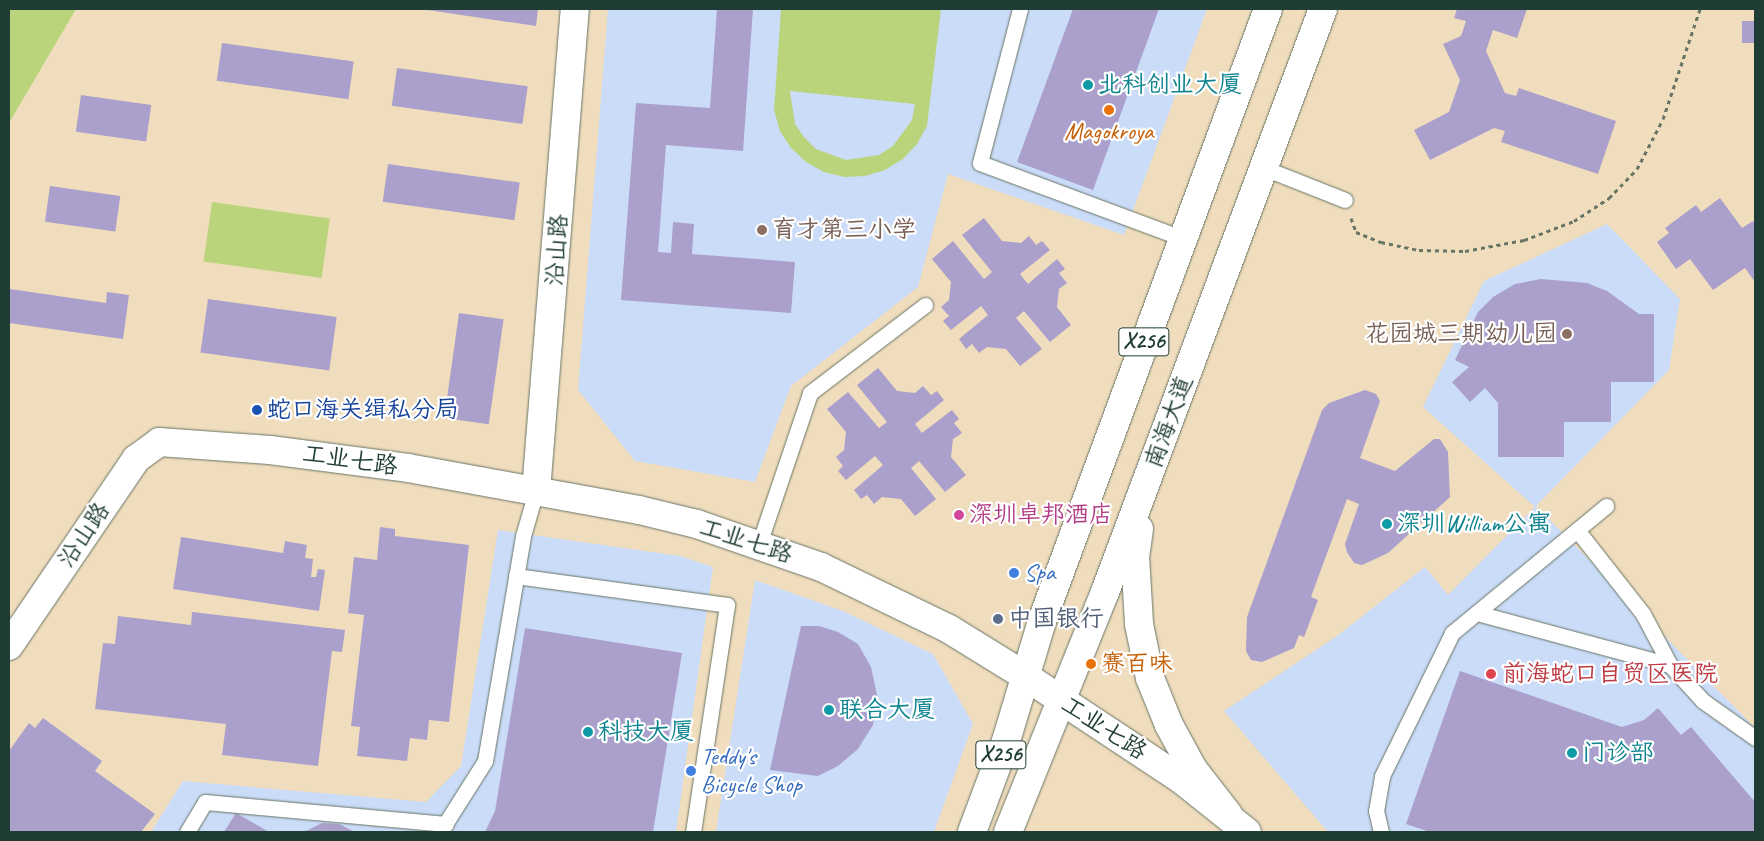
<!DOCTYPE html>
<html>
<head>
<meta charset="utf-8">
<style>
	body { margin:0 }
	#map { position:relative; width:1764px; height:841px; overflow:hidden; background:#f0ddbe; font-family:Caveat,"LXGW WenKai TC",sans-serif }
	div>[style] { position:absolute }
	.built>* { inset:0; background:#cbdcf9 }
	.green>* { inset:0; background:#b9d47a; transform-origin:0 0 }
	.building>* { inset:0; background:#aaa0cb; transform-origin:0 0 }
	.path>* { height:3px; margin-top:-1.5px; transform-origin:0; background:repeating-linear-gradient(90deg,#687564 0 4px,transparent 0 8px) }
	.roads { filter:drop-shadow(0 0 1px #687564) drop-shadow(0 0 1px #687564) }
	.service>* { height:15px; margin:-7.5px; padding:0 7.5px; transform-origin:7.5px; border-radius:7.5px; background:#fff }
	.tertiary>* { height:28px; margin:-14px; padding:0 14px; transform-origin:14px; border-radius:14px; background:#fff }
	.primary>* { height:28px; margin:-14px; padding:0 14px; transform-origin:14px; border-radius:14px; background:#fff }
	.dots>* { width:14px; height:14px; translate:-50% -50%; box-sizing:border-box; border:2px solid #fff; border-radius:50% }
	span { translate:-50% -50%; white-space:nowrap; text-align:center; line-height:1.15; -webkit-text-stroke:4.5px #fff; paint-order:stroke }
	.shield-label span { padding:1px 4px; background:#fff; border:1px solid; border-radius:4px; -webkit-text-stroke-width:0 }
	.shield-label { font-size:22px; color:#1f3d34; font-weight:700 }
	.culture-label { font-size:24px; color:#0d838f }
	.left { translate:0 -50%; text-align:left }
	.food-label { font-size:24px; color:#c56008 }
	.education-label { font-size:24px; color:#785e54 }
	.right { translate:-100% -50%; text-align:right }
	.street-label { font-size:24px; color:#1f3d34 }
	.transit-label { font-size:24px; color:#164399 }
	.hotel-label { font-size:24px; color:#b23c85 }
	.shop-label { font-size:24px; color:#366cbe }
	.service-label { font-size:24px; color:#4e5e75 }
	.health-label { font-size:24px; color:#be3a42 }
	.frame { position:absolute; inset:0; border:10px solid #1f3d34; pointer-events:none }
</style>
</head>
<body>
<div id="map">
	<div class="built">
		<div style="clip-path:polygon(608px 9px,1207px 9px,1124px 235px,948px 174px,918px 287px,791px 386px,755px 482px,635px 461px,578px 390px)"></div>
		<div style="clip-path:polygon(1607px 224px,1680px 299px,1669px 370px,1536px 506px,1755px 728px,1755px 832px,1328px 832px,1224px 711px,1337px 636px,1425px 567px,1448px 595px,1535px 507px,1423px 407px,1484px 281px)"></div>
		<div style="clip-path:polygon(498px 530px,680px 556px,713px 567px,676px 832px,151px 832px,183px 781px,426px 802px,461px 766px)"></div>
		<div style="clip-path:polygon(755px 580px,843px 611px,933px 654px,973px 724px,934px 832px,716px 832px)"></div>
	</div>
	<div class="green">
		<div style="clip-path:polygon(9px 9px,76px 9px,9px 123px)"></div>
		<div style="clip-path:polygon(evenodd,781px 9px,941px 9px,927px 126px,917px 144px,903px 159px,885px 170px,865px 176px,844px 177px,824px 172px,806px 162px,791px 148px,780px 131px,774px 110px,781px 9px,790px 92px,790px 91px,915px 104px,912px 120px,893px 146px,879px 155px,846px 160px,816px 149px,804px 137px,795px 124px,790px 92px)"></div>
		<div style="left:212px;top:202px;width:119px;height:60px;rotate:8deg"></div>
	</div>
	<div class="building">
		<div style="clip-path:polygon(421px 9px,538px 9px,536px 26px)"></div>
		<div style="clip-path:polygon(717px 9px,753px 9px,743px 151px,666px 145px,658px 252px,671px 253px,673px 222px,694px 224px,692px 254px,795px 262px,791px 313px,621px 300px,636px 103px,710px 108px)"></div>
		<div style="clip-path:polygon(1073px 9px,1159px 9px,1093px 190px,1017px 162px)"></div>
		<div style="clip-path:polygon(1457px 9px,1527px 9px,1517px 38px,1493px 30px,1486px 51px,1505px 93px,1516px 96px,1519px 88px,1616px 121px,1598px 174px,1501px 142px,1505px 131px,1494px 128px,1430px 160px,1414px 130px,1449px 112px,1460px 80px,1443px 44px,1461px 36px,1466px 21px,1454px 18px)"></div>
		<div style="left:1742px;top:21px;width:13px;height:22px"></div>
		<div style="left:222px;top:43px;width:133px;height:38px;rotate:8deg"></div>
		<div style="left:397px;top:68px;width:132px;height:38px;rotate:8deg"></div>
		<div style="left:81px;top:95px;width:71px;height:37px;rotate:8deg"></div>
		<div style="left:388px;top:164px;width:133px;height:38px;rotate:8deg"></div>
		<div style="left:50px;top:186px;width:71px;height:36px;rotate:8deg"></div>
		<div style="clip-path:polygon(1720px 198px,1742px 228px,1753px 221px,1755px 224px,1755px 282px,1745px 268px,1713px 290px,1690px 259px,1676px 269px,1657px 242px,1669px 233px,1665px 228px,1696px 205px,1701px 212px)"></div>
		<div style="clip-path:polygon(984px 218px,1002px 241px,1021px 243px,1029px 236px,1036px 245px,1042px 241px,1050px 250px,1020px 274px,1028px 284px,1057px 259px,1065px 269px,1059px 273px,1067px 283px,1059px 289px,1057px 307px,1071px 325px,1050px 342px,1024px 311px,1016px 318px,1042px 349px,1020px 366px,1006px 349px,987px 347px,979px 353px,972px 344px,966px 349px,959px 339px,988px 315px,981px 306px,951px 330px,943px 321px,949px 316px,941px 307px,949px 300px,951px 282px,932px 259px,953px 241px,984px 279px,992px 272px,962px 235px)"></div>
		<div style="clip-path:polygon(1541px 279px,1587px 283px,1607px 291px,1639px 314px,1654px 314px,1654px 382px,1611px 382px,1611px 422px,1564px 422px,1564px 457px,1498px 457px,1498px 403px,1485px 388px,1470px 402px,1452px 382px,1469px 367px,1455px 360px,1478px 312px,1493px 297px,1515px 284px)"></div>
		<div style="clip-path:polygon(10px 289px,106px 303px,107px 292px,129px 295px,123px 339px,9px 323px)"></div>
		<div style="left:208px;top:299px;width:130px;height:54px;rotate:8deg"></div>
		<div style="left:459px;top:313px;width:45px;height:106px;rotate:8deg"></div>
		<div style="clip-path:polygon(878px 368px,897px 391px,915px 393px,923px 386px,931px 395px,937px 391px,944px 400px,915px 424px,922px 433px,952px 410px,959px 419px,954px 423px,962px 433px,953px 439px,951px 457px,966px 475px,945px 492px,919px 461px,911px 468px,936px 499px,915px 516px,901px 499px,882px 497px,874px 504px,867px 495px,861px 499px,854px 490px,883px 465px,875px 456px,846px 480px,838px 471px,843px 466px,836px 457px,844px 450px,846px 432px,827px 409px,848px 392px,879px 428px,887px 422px,857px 385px)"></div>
		<div style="clip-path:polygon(1365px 390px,1376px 394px,1380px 401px,1360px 458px,1395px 471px,1434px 439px,1440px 439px,1448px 452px,1450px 497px,1388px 553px,1362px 565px,1354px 563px,1347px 552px,1345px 544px,1359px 504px,1347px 499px,1311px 597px,1318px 600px,1304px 637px,1299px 635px,1294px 648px,1262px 662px,1251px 660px,1246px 651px,1247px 617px,1322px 410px,1329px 403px)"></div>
		<div style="clip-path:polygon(380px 527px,395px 529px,395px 536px,469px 545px,449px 722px,429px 720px,427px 740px,410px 738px,407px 761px,357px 756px,360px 727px,351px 726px,364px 615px,348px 613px,354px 557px,377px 560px)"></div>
		<div style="clip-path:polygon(181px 537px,283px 553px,285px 541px,307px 545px,305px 558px,313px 559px,311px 577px,316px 577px,318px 569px,325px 570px,319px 611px,173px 589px)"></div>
		<div style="clip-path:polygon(192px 612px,345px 630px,342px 652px,332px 651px,318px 766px,222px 755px,226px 724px,95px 709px,103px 643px,115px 644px,118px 616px,191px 625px)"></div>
		<div style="clip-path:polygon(801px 626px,819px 626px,838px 632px,858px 644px,871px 667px,877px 695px,873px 725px,858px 749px,838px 766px,818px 776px,770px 770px)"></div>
		<div style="clip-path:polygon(525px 628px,682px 653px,653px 832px,485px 832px,495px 811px)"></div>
		<div style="clip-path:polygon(1460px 671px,1622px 727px,1644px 720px,1658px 708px,1681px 735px,1691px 727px,1755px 802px,1755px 832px,1430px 832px,1406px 824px)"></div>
		<div style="clip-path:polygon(43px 718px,102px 761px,95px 771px,155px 814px,141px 832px,9px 832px,9px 751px,29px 723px,35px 728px)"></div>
		<div style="clip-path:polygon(236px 813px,269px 832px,224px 832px)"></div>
		<div style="clip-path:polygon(322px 823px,339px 824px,355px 832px,304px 832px)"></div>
	</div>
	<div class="path">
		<div style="left:1351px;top:218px;width:15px;rotate:70deg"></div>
		<div style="left:1356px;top:232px;width:27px;rotate:22deg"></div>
		<div style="left:1381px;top:242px;width:39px;rotate:12deg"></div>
		<div style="left:1419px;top:250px;width:46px;rotate:1.2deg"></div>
		<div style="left:1465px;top:251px;width:60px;rotate:-10.6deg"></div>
		<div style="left:1524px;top:240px;width:53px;rotate:-20.8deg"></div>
		<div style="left:1574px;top:221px;width:42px;rotate:-33.3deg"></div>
		<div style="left:1609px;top:198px;width:40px;rotate:-46deg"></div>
		<div style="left:1637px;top:169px;width:56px;rotate:-62.5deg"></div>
		<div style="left:1663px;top:119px;width:116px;rotate:-71.4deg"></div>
	</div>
	<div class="roads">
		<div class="service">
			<div style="left:1020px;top:9px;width:159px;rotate:104.6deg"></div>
			<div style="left:980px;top:163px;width:215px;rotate:20.4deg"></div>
			<div style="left:1264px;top:168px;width:87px;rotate:21.6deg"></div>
			<div style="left:1577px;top:530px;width:107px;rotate:51.8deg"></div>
			<div style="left:1643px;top:614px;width:58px;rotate:62.1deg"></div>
			<div style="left:1670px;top:665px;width:49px;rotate:47.5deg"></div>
			<div style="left:1703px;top:701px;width:64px;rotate:35.4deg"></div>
			<div style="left:759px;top:544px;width:159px;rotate:-71.3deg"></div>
			<div style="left:810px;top:393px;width:145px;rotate:-37.4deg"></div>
			<div style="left:516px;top:576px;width:213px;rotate:7.8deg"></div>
			<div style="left:727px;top:605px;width:230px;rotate:98.5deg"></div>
			<div style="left:1477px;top:613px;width:200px;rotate:15.1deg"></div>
			<div style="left:187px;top:832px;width:35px;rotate:-59deg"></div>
			<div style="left:205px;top:802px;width:242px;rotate:5.2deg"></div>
			<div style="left:440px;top:832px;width:84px;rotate:-57.6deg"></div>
			<div style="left:485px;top:761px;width:228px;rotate:-80.4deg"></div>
			<div style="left:523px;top:536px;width:47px;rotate:-73.9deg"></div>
			<div style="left:1381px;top:832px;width:22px;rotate:-103deg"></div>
			<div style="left:1376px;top:811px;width:36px;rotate:-80deg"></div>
			<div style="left:1382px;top:776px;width:159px;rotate:-63.9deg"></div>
			<div style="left:1452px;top:633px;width:200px;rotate:-39.5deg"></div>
		</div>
		<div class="tertiary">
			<div style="left:536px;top:491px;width:484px;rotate:-85.4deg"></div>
			<div style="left:9px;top:646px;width:226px;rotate:-55.8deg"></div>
			<div style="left:136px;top:459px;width:29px;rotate:-36deg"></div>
			<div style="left:159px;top:442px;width:111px;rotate:4.1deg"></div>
			<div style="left:270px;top:450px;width:139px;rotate:7.4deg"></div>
			<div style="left:408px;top:468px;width:235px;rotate:10.3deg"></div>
			<div style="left:639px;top:510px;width:60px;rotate:13.6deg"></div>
			<div style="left:697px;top:524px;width:131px;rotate:19.1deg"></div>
			<div style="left:821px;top:567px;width:142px;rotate:25.8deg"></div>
			<div style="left:949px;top:629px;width:89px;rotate:31.7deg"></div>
			<div style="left:1025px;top:676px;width:188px;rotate:33.5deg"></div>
			<div style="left:1182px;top:780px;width:83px;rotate:38.7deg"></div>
		</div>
		<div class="primary">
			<div style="left:1139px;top:529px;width:27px;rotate:98deg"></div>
			<div style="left:1135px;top:556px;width:68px;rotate:86.6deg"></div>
			<div style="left:1139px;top:624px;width:55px;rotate:78.5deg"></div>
			<div style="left:1150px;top:678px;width:51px;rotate:68deg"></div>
			<div style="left:1169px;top:725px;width:50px;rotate:61.4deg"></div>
			<div style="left:1193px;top:769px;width:57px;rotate:52.1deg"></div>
			<div style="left:972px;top:832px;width:97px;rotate:-69.5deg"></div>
			<div style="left:1006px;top:741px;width:128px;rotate:-73.3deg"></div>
			<div style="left:1043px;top:618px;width:649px;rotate:-69.72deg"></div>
			<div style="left:1008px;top:832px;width:259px;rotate:-68deg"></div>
			<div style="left:1105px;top:592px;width:622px;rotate:-69.5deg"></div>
		</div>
	</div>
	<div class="dots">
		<div style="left:1088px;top:85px;background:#0f9aa8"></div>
		<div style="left:1109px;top:110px;background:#e8710a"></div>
		<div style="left:762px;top:230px;background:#8d6e63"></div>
		<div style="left:1567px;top:334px;background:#8d6e63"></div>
		<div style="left:257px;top:410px;background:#1a4fb4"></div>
		<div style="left:959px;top:515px;background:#d1479c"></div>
		<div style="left:1387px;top:524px;background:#0f9aa8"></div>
		<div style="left:1014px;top:573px;background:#3f7fe0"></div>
		<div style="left:998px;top:619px;background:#5c6f8a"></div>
		<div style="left:1091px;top:664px;background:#e8710a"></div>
		<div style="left:1491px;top:674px;background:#e0444e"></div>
		<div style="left:829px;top:710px;background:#0f9aa8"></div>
		<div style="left:588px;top:732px;background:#0f9aa8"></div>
		<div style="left:1572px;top:753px;background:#0f9aa8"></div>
		<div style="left:691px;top:771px;background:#3f7fe0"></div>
	</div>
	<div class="shield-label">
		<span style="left:1144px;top:342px">X256</span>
		<span style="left:1001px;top:755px">X256</span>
	</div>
	<div class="culture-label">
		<span class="left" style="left:1098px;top:85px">北科创业大厦</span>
		<span class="left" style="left:1397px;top:524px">深圳William公寓</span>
		<span class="left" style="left:839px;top:710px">联合大厦</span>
		<span class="left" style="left:598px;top:732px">科技大厦</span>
		<span class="left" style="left:1582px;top:753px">门诊部</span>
	</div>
	<div class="food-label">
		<span style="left:1109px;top:132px">Magokroya</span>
		<span class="left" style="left:1101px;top:664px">赛百味</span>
	</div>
	<div class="education-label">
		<span class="left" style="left:772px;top:230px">育才第三小学</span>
		<span class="right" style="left:1557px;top:334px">花园城三期幼儿园</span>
	</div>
	<div class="street-label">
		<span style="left:557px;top:250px;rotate:-86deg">沿山路</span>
		<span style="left:1169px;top:422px;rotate:-70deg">南海大道</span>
		<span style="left:350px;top:460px;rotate:8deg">工业七路</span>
		<span style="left:84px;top:535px;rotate:-56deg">沿山路</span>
		<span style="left:746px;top:541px;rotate:18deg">工业七路</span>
		<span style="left:1104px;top:728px;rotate:33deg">工业七路</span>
	</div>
	<div class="transit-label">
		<span class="left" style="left:267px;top:410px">蛇口海关缉私分局</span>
	</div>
	<div class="hotel-label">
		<span class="left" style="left:969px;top:515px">深圳卓邦酒店</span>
	</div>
	<div class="shop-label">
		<span class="left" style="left:1024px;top:573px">Spa</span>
		<span class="left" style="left:701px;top:771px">Teddy's<br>Bicycle Shop</span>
	</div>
	<div class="service-label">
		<span class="left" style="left:1008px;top:619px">中国银行</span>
	</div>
	<div class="health-label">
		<span class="left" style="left:1502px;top:674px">前海蛇口自贸区医院</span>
	</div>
	<div class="frame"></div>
</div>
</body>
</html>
